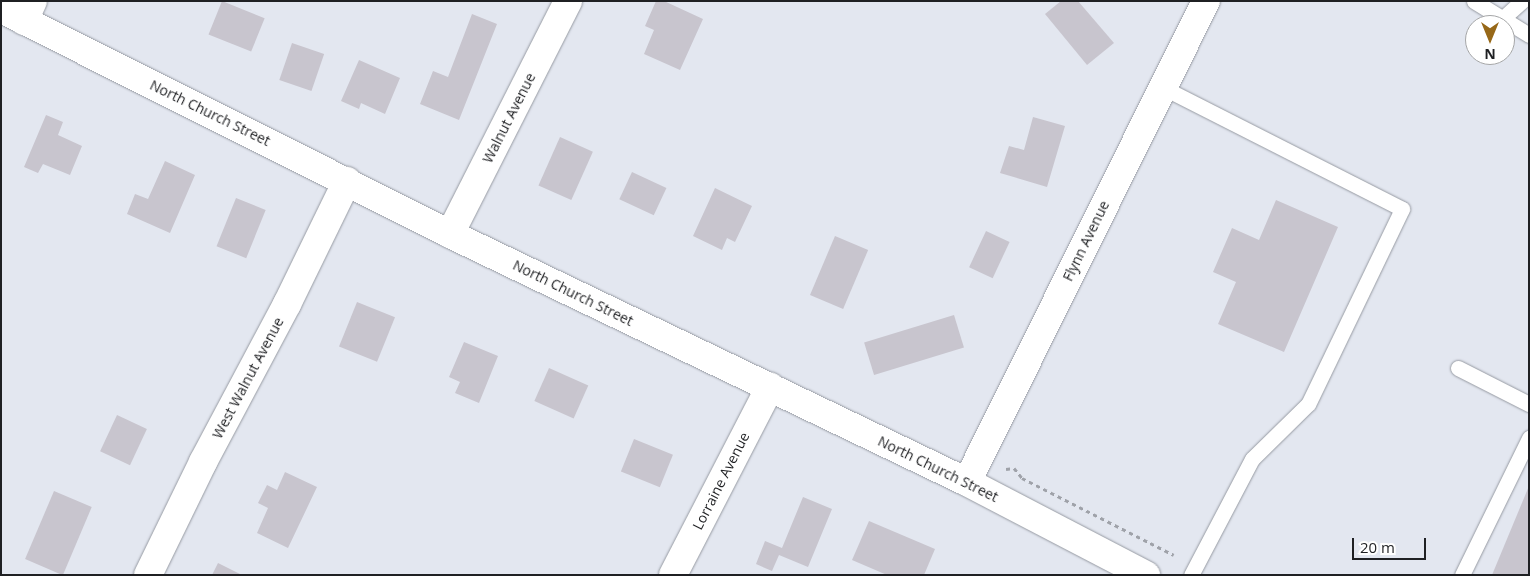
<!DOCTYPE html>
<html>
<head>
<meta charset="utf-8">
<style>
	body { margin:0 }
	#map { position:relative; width:1530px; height:576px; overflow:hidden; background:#e3e7f0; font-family:"Open Sans",sans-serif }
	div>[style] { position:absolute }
	.building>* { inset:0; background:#c8c5ce; transform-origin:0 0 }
	.path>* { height:3px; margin-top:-1.5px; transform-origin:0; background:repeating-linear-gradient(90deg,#9fa2a9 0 4px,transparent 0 8px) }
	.roads { filter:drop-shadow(0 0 1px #969aa2) drop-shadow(0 0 1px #969aa2) }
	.lane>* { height:15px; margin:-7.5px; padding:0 7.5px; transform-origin:7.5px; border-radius:7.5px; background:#fff }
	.street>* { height:28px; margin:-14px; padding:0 14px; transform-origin:14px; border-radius:14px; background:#fff }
	.secondary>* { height:28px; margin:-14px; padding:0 14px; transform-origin:14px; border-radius:14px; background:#fff }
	span { translate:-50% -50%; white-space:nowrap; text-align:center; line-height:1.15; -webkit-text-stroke:4px #fff; paint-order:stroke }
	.street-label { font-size:14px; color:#1f2023 }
	.frame { position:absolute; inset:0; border:2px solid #1f2023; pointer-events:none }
	.north { position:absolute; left:1465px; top:15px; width:50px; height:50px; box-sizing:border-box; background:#fff; border:1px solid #a5a6a7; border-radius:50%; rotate:180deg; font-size:14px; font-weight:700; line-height:20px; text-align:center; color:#1f2023 }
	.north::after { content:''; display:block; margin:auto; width:18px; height:22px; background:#976818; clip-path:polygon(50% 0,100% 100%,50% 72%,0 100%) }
	.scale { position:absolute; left:1352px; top:538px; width:74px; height:22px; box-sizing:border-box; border:2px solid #1f2023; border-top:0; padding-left:6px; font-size:15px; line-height:18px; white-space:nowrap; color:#1f2023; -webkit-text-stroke:4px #fff; paint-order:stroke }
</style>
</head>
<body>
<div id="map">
	<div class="building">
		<div style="left:222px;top:1px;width:46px;height:36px;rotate:22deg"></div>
		<div style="clip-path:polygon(656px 1px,664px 1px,703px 19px,680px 70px,644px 54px,654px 30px,645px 26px)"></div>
		<div style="clip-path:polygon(1061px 1px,1078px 1px,1114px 43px,1087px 65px,1045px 14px)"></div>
		<div style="clip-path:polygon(472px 14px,497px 24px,459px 120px,420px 104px,433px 71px,448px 77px)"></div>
		<div style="left:292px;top:43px;width:34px;height:39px;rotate:19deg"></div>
		<div style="clip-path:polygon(359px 60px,400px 78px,385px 114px,361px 103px,359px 109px,341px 101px)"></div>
		<div style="clip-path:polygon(46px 115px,63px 122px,58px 135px,82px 146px,70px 175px,43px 164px,38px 173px,24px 167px)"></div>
		<div style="clip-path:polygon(1033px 117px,1065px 126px,1047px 187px,1000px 173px,1009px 146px,1024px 150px)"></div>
		<div style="left:560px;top:137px;width:36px;height:53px;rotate:24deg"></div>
		<div style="clip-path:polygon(165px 161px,195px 175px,170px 233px,127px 214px,135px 194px,148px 199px)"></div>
		<div style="left:632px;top:172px;width:38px;height:30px;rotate:25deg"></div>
		<div style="clip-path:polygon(715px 188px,752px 206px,735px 242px,727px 238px,722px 250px,693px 236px)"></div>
		<div style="left:236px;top:198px;width:32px;height:52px;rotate:22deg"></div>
		<div style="clip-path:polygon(1276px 200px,1338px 227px,1284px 352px,1218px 324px,1236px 282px,1213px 272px,1232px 228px,1259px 240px)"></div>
		<div style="left:986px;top:231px;width:26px;height:40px;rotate:25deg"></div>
		<div style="left:835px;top:236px;width:36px;height:64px;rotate:23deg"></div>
		<div style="left:357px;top:302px;width:41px;height:48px;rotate:22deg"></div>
		<div style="left:954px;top:315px;width:34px;height:94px;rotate:73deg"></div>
		<div style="clip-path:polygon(464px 342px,498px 356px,479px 403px,455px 393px,460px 382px,449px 377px)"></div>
		<div style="left:549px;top:368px;width:43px;height:36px;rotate:24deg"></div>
		<div style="left:117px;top:415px;width:33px;height:40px;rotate:25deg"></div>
		<div style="left:634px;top:439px;width:42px;height:35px;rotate:22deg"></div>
		<div style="clip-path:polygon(285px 472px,317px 487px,288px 548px,257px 533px,268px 508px,258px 503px,267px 485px,277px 490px)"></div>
		<div style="clip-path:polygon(1529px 486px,1529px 575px,1492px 575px)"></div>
		<div style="left:54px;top:491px;width:41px;height:74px;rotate:23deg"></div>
		<div style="clip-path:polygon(803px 497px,832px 509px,808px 567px,779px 555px,772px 571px,756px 564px,765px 541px,782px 548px)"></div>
		<div style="clip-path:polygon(869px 521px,935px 549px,924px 575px,887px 575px,852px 560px)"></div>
		<div style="clip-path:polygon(218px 563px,242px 575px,212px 575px)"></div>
	</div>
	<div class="path">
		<div style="left:1006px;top:469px;width:8px;rotate:-7deg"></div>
		<div style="left:1014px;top:468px;width:13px;rotate:51deg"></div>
		<div style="left:1022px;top:478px;width:170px;rotate:26.9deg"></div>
	</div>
	<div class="roads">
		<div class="lane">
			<div style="left:1474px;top:1px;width:65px;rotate:31.7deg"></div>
			<div style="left:1502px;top:19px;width:27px;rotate:-42deg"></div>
			<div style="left:1162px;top:87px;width:269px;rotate:26.9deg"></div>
			<div style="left:1402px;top:209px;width:216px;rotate:115.7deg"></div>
			<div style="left:1308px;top:404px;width:78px;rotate:135.5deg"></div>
			<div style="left:1252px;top:459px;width:131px;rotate:117.7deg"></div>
			<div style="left:1458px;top:368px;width:80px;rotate:26.9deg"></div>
			<div style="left:1462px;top:575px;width:153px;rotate:-63.9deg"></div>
		</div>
		<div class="street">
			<div style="left:24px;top:21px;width:22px;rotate:-66deg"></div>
			<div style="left:450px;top:234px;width:261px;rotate:-63.1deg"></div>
			<div style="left:967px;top:482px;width:537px;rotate:-63.58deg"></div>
			<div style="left:148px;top:575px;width:126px;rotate:-64deg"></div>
			<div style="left:203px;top:462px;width:179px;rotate:-62deg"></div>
			<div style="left:287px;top:304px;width:137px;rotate:-64deg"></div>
			<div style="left:673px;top:575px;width:212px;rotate:-62.7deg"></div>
		</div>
		<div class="secondary">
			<div style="left:1px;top:9px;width:502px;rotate:26.62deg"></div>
			<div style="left:450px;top:234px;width:573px;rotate:25.63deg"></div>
			<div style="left:967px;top:482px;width:202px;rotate:27.5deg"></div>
		</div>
	</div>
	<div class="street-label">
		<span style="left:210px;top:113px;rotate:26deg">North Church Street</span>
		<span style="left:509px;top:118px;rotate:-63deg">Walnut Avenue</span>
		<span style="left:1086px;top:241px;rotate:-64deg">Flynn Avenue</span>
		<span style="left:573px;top:293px;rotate:26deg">North Church Street</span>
		<span style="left:248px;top:378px;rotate:-62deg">West Walnut Avenue</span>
		<span style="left:938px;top:469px;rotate:26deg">North Church Street</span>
		<span style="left:721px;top:481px;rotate:-63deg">Lorraine Avenue</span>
	</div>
	<div class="frame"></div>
	<div class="north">N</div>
	<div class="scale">20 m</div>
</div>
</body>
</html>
